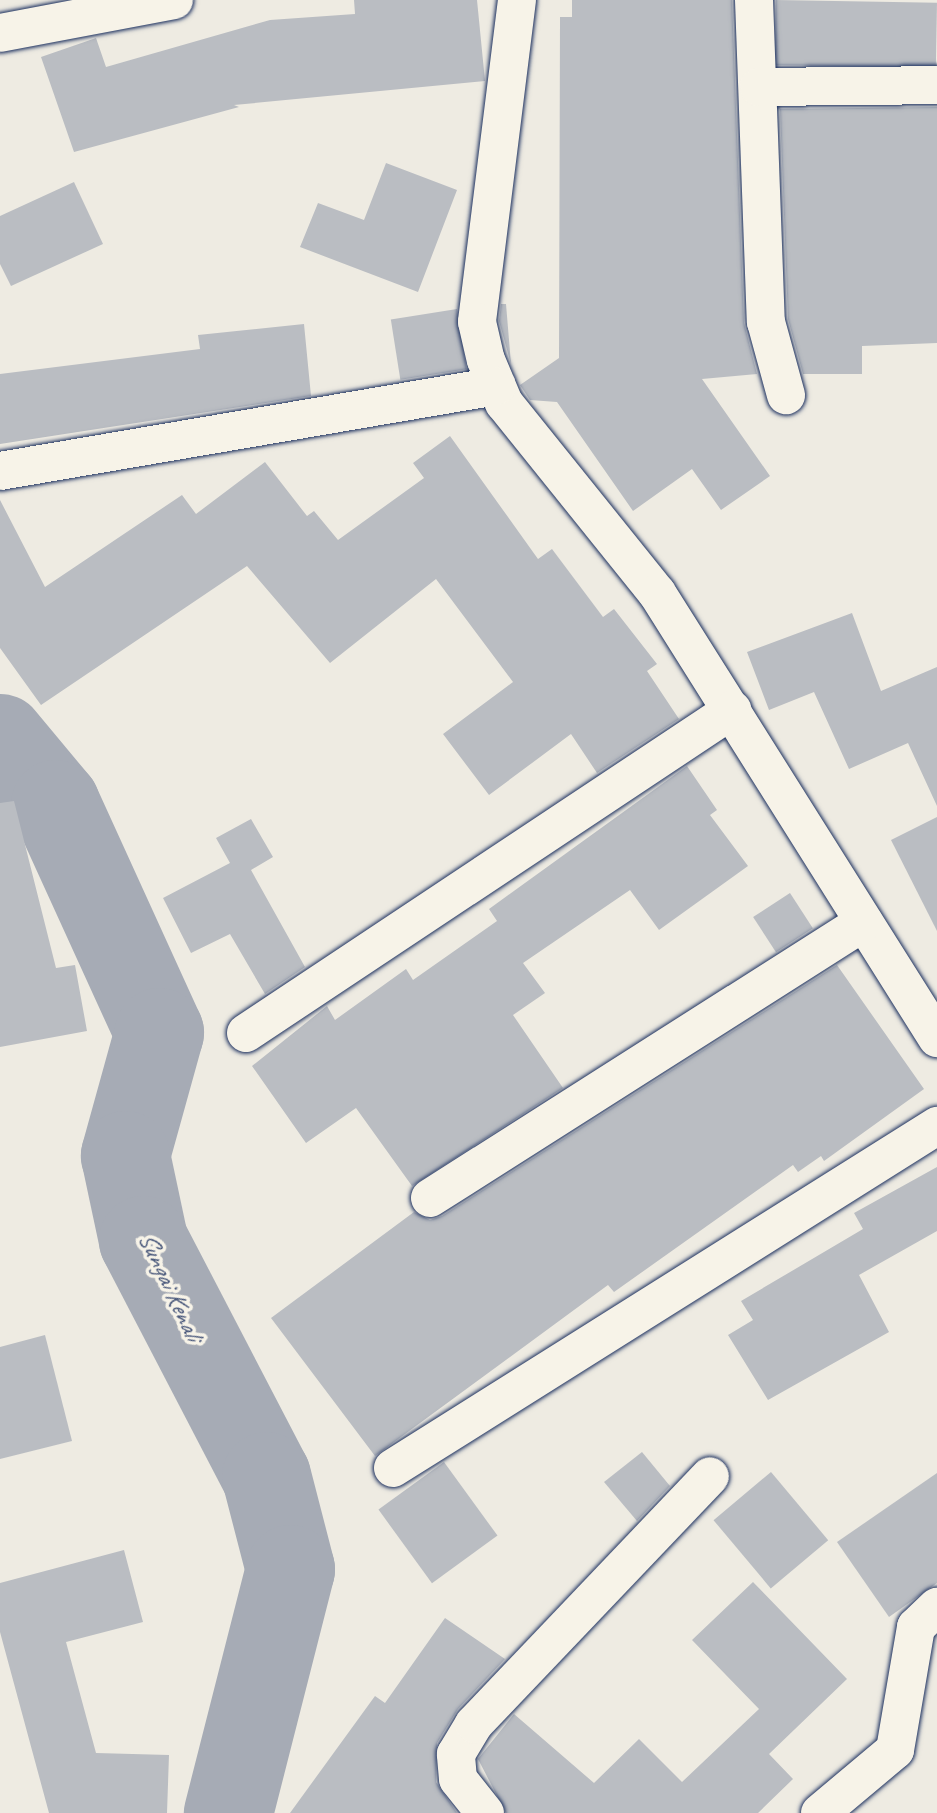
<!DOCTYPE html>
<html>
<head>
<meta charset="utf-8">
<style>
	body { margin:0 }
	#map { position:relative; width:937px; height:1813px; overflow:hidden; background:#eeebe2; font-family:Caveat,sans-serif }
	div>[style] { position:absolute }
	.river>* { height:89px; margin:-44.5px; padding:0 44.5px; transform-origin:44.5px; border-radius:44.5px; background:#a6abb5 }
	.building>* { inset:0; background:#babdc2; transform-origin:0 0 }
	.roads { filter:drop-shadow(0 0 2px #1b2f5e) drop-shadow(0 0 2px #1b2f5e) }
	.minor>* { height:38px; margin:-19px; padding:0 19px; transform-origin:19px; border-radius:19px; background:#f7f3e8 }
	span { translate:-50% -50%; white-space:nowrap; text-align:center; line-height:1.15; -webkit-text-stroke:7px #f7f3e8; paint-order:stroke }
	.water-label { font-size:26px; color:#455478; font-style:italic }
</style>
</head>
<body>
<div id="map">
	<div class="river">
		<div style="left:0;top:738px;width:86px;rotate:50.2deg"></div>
		<div style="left:55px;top:804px;width:251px;rotate:65.5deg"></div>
		<div style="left:159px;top:1032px;width:128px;rotate:105.5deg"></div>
		<div style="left:125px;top:1155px;width:87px;rotate:78deg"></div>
		<div style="left:143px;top:1240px;width:266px;rotate:62.5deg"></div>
		<div style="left:266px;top:1476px;width:96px;rotate:75.5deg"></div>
		<div style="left:290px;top:1569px;width:252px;rotate:104.3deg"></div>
	</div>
	<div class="building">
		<div style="clip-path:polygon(354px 0,477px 0,485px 81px,234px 105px,239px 107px,74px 152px,41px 57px,96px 38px,106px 67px,270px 20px,355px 14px)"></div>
		<div style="clip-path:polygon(572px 0,732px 0,744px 323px,757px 374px,702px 379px,770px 476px,721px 510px,692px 469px,633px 511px,557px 402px,530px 400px,520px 385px,559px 358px,560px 17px,572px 17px)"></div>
		<div style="left:776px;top:0;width:161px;height:65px;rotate:1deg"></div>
		<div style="clip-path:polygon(937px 107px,937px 343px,862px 346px,862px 374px,803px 374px,788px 319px,780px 109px)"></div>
		<div style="clip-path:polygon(386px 163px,457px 190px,418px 292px,300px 247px,318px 203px,364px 220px)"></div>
		<div style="clip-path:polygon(74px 182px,103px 244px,11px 286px,0 264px,0 216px)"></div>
		<div style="clip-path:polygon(501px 304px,506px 304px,511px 364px,499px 321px)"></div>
		<div style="left:457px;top:309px;width:61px;height:67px;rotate:81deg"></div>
		<div style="clip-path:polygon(304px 324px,311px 396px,0 444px,0 374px,200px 349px,198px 335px)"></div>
		<div style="clip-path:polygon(450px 436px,538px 559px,552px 549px,603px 617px,614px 609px,657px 664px,647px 671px,679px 719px,597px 773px,571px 734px,489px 795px,443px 734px,513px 682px,436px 579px,330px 663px,247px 566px,41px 705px,0 648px,0 500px,45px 587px,182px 495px,196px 514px,265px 462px,307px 516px,314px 511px,338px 540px,424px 478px,413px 463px)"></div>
		<div style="clip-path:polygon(852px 613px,881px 691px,937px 667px,937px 806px,908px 743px,849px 769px,814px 692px,769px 710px,747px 652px)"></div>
		<div style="clip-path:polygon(687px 766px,717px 810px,710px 815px,748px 866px,659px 930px,630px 890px,523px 963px,545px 993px,513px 1015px,563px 1088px,412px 1186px,356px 1108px,306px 1143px,252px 1066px,327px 1006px,335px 1020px,406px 969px,413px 980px,497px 921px,489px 909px)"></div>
		<div style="clip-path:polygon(14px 801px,56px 968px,75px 965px,87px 1031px,0 1047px,0 803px)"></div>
		<div style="clip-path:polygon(937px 817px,937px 931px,891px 840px)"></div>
		<div style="clip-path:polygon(251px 819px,273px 857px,251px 870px,305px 967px,265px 994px,230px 934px,191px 953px,163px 898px,230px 863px,216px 838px)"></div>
		<div style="left:790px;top:893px;width:42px;height:44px;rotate:57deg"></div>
		<div style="clip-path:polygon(837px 965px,924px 1089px,824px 1161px,821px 1156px,798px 1172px,793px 1165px,614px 1292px,608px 1285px,375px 1456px,271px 1318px,414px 1212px,430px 1220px,442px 1216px)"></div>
		<div style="clip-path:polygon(937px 1167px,937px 1231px,859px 1275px,889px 1332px,768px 1400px,728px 1335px,753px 1320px,741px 1301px,863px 1229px,854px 1213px)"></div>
		<div style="clip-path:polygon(45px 1335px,72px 1441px,0 1459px,0 1347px)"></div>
		<div style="clip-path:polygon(642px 1452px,670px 1486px,637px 1521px,604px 1482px)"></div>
		<div style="left:444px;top:1462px;width:91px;height:81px;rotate:54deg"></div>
		<div style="left:771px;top:1472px;width:89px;height:75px;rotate:50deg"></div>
		<div style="clip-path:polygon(937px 1473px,937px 1583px,889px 1617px,837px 1542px)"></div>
		<div style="clip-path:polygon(124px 1550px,143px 1622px,66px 1642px,96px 1753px,169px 1755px,167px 1813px,49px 1813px,0 1632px,0 1583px)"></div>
		<div style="clip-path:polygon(753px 1582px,847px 1679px,769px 1754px,793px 1779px,758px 1813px,506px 1813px,478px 1759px,514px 1714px,594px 1783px,639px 1739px,682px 1782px,759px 1709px,692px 1640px)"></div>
		<div style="clip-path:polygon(445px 1618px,505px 1659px,458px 1709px,437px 1743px,436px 1782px,457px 1813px,290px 1813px,375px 1696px,385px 1703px)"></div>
	</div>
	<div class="roads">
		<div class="minor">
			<div style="left:517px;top:0;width:324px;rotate:97.1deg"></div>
			<div style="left:477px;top:322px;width:39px;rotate:77deg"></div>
			<div style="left:486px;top:360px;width:47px;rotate:67.3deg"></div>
			<div style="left:504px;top:403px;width:244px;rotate:51.2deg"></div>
			<div style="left:657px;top:593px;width:526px;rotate:57.82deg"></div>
			<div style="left:754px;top:0;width:322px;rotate:87.9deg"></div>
			<div style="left:766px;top:322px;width:76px;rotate:74.7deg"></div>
			<div style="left:0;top:33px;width:177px;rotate:-10.7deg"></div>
			<div style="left:759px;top:87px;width:178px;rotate:-0.6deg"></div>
			<div style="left:0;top:471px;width:504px;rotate:-9.71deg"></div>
			<div style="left:246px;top:1033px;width:584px;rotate:-33.61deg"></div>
			<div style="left:430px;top:1198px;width:514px;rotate:-32.45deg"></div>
			<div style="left:393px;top:1468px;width:643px;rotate:-32.16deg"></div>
			<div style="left:485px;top:1813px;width:43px;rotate:-128.5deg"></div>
			<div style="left:458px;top:1779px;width:25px;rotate:-95deg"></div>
			<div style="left:456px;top:1754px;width:35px;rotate:-59deg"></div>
			<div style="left:474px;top:1724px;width:342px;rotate:-46.4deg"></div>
			<div style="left:820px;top:1813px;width:98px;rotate:-40deg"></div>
			<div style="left:895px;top:1750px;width:125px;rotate:-80.3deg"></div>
			<div style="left:916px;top:1627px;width:29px;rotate:-44deg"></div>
		</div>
	</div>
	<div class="water-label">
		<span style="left:170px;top:1286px;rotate:65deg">Sungai Kenali</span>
	</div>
</div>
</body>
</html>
